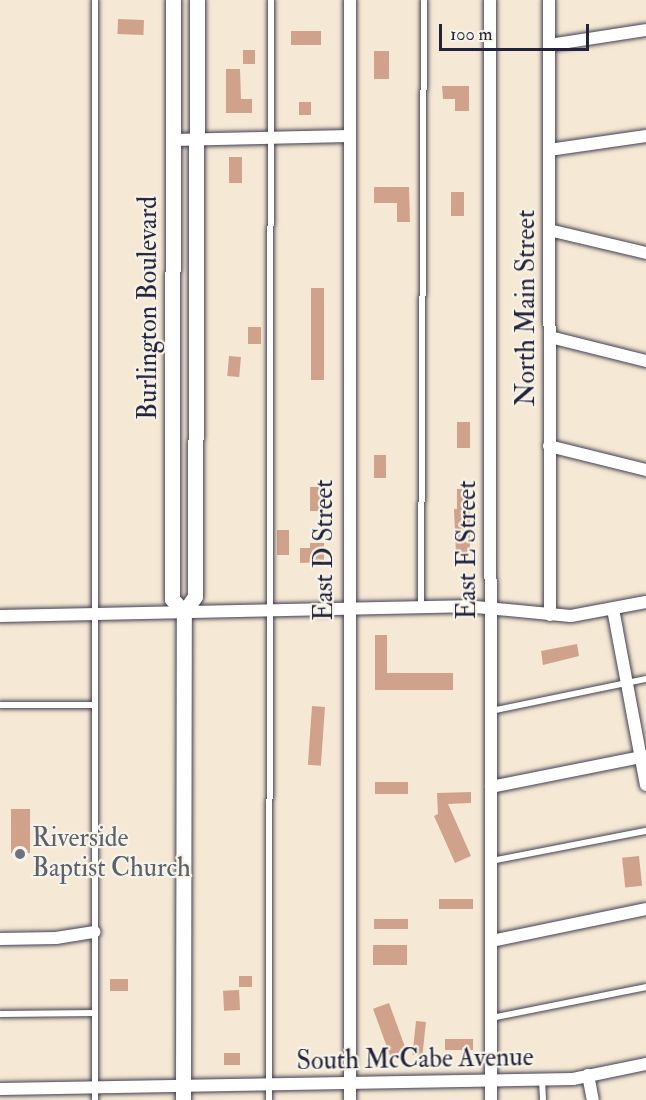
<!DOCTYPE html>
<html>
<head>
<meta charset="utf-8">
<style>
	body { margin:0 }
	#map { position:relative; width:646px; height:1100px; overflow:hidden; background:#f5e8d4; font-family:"IM FELL Double Pica",serif }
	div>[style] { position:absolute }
	.building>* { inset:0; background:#d1a28b; transform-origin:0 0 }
	.roads { filter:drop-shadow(0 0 2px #424052) drop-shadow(0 0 2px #424052) }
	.service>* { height:6px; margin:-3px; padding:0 3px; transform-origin:3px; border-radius:3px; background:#fff }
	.minor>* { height:12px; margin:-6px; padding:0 6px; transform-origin:6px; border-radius:6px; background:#fff }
	.tertiary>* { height:15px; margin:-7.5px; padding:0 7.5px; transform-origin:7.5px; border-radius:7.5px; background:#fff }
	.dots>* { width:16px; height:16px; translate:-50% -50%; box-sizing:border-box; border:3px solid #f7f3e8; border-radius:50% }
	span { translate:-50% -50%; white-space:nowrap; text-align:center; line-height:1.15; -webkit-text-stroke:4.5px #f7f3e8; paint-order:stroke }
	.street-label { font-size:26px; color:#22223b }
	.worship-label { font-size:26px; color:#5b616d }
	.left { translate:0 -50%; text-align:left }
	.scale { position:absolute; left:439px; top:24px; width:150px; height:27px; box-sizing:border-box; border:3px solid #22223b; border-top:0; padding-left:8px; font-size:18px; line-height:21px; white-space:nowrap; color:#22223b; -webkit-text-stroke:4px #f7f3e8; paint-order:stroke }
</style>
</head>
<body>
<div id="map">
	<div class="building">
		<div style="left:118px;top:19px;width:26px;height:15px;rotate:2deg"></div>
		<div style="left:291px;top:31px;width:30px;height:14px"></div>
		<div style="left:243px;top:50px;width:12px;height:14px"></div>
		<div style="left:374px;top:51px;width:15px;height:28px"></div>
		<div style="clip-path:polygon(226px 69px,240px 69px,241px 99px,252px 99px,252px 113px,226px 113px)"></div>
		<div style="clip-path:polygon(442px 86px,469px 86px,469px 111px,455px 111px,455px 99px,443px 99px)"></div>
		<div style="left:299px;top:102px;width:12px;height:13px"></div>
		<div style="left:229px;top:157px;width:13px;height:26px"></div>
		<div style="clip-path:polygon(374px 187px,409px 187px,410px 222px,397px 222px,397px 203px,374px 203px)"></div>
		<div style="left:451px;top:192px;width:13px;height:24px"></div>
		<div style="left:311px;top:288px;width:13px;height:92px"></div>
		<div style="left:248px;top:327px;width:13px;height:17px"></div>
		<div style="left:229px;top:356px;width:12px;height:20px;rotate:5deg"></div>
		<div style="left:457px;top:422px;width:13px;height:26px"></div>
		<div style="left:374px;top:455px;width:12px;height:23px"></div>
		<div style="left:310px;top:487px;width:14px;height:24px"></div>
		<div style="clip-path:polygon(457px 489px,470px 489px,470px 555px,456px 555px,454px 509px,457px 509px)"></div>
		<div style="left:277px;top:530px;width:12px;height:25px"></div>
		<div style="clip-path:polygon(310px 543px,324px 543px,324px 562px,300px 563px,300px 548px,310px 548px)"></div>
		<div style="clip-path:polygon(375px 635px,387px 635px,387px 673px,453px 673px,453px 690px,375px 690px)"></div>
		<div style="clip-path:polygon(577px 644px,579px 656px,543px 665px,541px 651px)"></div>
		<div style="left:312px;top:706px;width:13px;height:59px;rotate:4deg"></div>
		<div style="left:375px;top:782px;width:33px;height:12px"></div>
		<div style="clip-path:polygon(471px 792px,471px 803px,448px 804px,471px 856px,455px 863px,434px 816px,438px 814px,437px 793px)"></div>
		<div style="left:11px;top:809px;width:19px;height:44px"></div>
		<div style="left:639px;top:856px;width:30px;height:17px;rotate:84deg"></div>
		<div style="left:439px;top:899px;width:34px;height:10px"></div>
		<div style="left:374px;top:919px;width:34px;height:10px"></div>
		<div style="left:407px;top:945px;width:20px;height:34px;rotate:90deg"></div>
		<div style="left:252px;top:976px;width:11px;height:13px;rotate:90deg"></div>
		<div style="left:110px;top:979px;width:18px;height:12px"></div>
		<div style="left:239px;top:990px;width:20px;height:16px;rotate:87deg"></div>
		<div style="left:389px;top:1003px;width:50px;height:17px;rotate:70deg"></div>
		<div style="left:416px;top:1021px;width:10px;height:34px;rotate:6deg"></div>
		<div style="left:445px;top:1039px;width:28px;height:11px"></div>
		<div style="left:224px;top:1053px;width:16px;height:12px"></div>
	</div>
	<div class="roads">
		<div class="service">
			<div style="left:95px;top:0;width:1100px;rotate:90deg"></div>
			<div style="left:421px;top:607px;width:607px;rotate:-89.72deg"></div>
			<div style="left:0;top:705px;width:93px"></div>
			<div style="left:491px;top:711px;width:158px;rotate:-11.7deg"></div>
			<div style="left:491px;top:861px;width:158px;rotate:-11deg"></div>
			<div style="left:0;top:1014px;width:95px;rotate:-0.6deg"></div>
			<div style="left:491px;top:1018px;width:158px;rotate:-11.3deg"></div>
			<div style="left:542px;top:1080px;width:20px;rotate:87deg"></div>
			<div style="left:269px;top:1100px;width:1100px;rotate:-89.9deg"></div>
		</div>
		<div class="minor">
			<div style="left:350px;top:0;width:1100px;rotate:90deg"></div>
			<div style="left:490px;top:0;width:1100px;rotate:89.95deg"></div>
			<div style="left:549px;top:0;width:615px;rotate:89.91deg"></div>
			<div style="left:549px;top:45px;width:98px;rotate:-8.8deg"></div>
			<div style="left:173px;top:140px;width:176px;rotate:-1.3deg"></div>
			<div style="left:549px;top:150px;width:98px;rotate:-8.2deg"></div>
			<div style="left:549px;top:230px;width:100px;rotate:13.3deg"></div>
			<div style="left:550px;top:337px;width:99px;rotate:14deg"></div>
			<div style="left:549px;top:446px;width:100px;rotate:13.9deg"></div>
			<div style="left:613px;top:609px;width:179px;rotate:79.4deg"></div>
			<div style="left:0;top:616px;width:465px;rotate:-1.2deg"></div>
			<div style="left:465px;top:606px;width:106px;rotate:5.4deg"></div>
			<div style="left:571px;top:616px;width:76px;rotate:-10.6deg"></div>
			<div style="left:491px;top:787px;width:158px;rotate:-11.3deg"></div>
			<div style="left:0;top:939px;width:56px;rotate:-1deg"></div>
			<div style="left:56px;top:938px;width:39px;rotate:-9deg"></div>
			<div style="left:492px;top:941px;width:157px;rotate:-11.7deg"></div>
			<div style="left:588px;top:1075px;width:25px;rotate:79deg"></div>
			<div style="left:0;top:1089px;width:573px;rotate:-1deg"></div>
			<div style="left:573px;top:1079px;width:75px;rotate:-11.6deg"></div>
		</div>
		<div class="tertiary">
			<div style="left:173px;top:0;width:599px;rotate:90.1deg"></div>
			<div style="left:172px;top:599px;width:18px;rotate:47deg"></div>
			<div style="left:183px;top:1100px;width:488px;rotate:-89.9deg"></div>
			<div style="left:184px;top:612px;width:19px;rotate:-55deg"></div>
			<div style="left:195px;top:596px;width:596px;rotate:-89.81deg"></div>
		</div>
	</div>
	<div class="dots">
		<div style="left:20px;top:854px;background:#6b7280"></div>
	</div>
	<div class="street-label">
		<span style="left:149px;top:308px;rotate:-90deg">Burlington Boulevard</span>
		<span style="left:527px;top:308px;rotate:-90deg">North Main Street</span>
		<span style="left:325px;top:550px;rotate:-90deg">East D Street</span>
		<span style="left:468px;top:550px;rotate:-90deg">East E Street</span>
		<span style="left:415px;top:1060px;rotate:-1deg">South McCabe Avenue</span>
	</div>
	<div class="worship-label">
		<span class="left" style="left:32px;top:854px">Riverside<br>Baptist Church</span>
	</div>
	<div class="scale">100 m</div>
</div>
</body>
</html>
